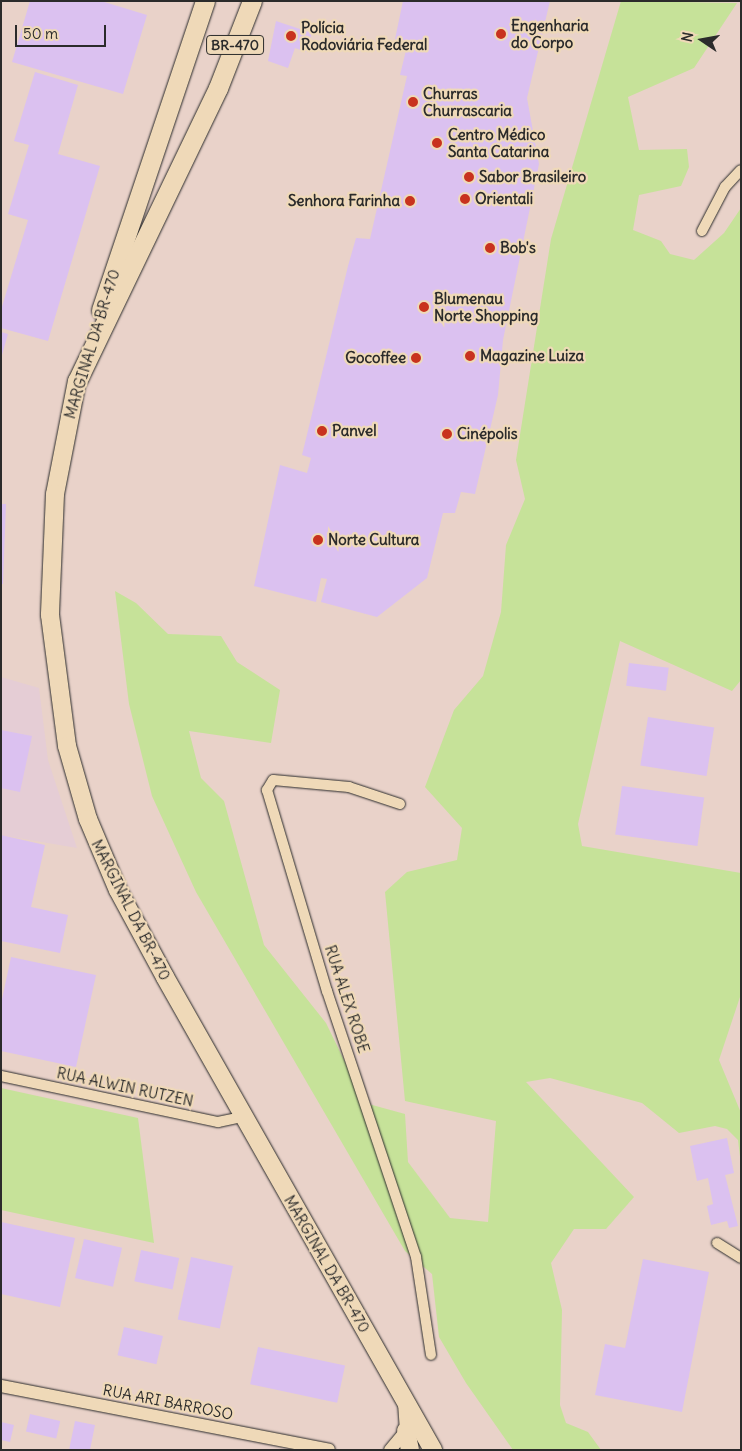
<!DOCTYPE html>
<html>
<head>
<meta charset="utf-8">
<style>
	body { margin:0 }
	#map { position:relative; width:742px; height:1451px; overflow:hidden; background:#e9d2c9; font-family:Delius,sans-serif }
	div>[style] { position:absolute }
	.built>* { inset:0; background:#e5cdd5 }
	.green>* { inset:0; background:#c6e299 }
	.building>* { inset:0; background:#dbc1f0; transform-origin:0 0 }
	.roads { filter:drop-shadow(0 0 1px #2b2b2b) drop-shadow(0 0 1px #2b2b2b) }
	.minor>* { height:10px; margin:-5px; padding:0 5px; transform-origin:5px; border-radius:5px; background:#efd9b8 }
	.tertiary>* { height:12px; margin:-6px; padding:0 6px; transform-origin:6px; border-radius:6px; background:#efd9b8 }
	.trunk>* { height:18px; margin:-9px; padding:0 9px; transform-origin:9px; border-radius:9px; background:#efd9b8 }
	.motorway>* { height:19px; margin:-9.5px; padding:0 9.5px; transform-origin:9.5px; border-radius:9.5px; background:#efd9b8 }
	.dots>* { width:14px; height:14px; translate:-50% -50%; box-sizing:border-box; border:2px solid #efd9b8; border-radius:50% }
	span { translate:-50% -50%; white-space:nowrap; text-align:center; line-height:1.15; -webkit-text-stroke:4.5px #efd9b8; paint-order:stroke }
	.shield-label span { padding:1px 4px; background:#efd9b8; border:1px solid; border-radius:4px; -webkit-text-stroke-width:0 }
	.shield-label { font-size:14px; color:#2b2b2b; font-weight:700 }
	.poi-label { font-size:15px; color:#2b2b2b; font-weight:700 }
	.left { translate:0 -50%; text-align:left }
	.right { translate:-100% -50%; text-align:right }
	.street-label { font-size:15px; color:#2b2b2b }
	.frame { position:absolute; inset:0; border:2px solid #2b2b2b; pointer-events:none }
	.north { position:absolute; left:677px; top:15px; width:50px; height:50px; -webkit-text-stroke:4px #efd9b8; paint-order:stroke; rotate:282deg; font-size:14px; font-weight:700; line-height:20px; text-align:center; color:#2b2b2b }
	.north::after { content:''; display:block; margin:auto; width:18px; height:22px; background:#2b2b2b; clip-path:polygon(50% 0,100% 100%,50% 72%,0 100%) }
	.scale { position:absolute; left:15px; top:25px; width:91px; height:22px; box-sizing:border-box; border:2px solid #2b2b2b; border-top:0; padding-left:6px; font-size:15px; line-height:18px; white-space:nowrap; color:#2b2b2b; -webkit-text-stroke:4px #efd9b8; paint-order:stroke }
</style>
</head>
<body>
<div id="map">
	<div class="built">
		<div style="clip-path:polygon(1px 677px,39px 688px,48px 760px,77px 848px,1px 835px)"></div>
	</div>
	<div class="green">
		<div style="clip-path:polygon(621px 1px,737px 3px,694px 68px,628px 97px,639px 150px,687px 149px,689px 167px,681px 186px,639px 195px,633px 230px,661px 241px,670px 254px,694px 260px,724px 233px,741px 208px,741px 680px,732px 691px,620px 641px,578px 824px,582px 846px,741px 873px,741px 994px,719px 1060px,741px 1113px,741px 1165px,738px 1140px,727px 1129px,715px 1126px,679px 1133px,642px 1103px,550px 1078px,526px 1082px,634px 1197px,606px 1229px,574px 1229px,551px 1263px,562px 1310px,560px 1405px,566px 1423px,588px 1432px,601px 1450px,513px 1450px,466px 1383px,439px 1337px,432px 1274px,405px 1251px,196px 892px,152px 796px,129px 704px,115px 591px,136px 603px,168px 634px,221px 636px,237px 662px,280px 690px,271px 743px,189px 731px,201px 778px,224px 801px,264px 945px,326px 1023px,365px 1103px,405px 1114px,408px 1162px,450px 1218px,488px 1222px,496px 1121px,405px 1101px,385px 892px,407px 872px,457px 860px,462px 828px,425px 787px,454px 710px,483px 676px,501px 612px,506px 545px,525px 499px,516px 460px,551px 239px)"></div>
		<div style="clip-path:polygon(1px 1088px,138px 1118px,154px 1243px,1px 1210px)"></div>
	</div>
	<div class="building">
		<div style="clip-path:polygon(30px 1px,101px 1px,147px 15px,123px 94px,12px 62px)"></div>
		<div style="clip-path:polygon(403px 1px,550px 1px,527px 98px,539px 164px,503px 340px,498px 395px,475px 494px,461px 492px,455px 513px,443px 513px,427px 578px,377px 617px,321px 602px,327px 579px,321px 578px,316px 602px,254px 586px,280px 465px,307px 473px,311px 458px,302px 455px,348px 266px,356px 238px,370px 239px,407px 76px,400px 75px,408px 42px,395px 39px)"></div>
		<div style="clip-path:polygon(276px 21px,312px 33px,306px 52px,295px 48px,288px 68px,268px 61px)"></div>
		<div style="clip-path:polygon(35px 72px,78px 85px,58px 154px,100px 166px,48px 341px,1px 328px,1px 310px,28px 220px,8px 214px,29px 145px,14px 141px)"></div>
		<div style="clip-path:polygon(1px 332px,8px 334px,2px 355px,1px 355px)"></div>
		<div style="clip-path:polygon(1px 504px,6px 504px,3px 584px,1px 584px)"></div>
		<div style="left:629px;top:663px;width:40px;height:23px;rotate:7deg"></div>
		<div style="left:648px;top:717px;width:67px;height:49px;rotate:9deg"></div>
		<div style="clip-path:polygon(1px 730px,32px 736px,20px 792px,1px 788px)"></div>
		<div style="left:622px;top:786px;width:83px;height:49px;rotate:8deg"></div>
		<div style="clip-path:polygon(1px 835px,45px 845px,31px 907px,68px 915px,60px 953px,1px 941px)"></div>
		<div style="clip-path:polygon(11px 957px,96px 975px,76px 1067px,1px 1051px,1px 1004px)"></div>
		<div style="clip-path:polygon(727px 1138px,734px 1173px,725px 1175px,738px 1226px,729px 1228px,727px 1221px,711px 1225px,707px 1206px,713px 1204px,708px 1178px,697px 1181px,690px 1146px)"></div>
		<div style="clip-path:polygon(1px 1222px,75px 1238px,60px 1307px,1px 1294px)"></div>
		<div style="left:84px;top:1239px;width:39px;height:40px;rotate:13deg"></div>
		<div style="left:141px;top:1250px;width:39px;height:32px;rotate:12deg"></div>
		<div style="left:191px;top:1257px;width:43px;height:64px;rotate:12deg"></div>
		<div style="clip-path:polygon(643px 1259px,709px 1272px,682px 1412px,595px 1395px,605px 1344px,625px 1348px)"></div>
		<div style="left:124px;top:1327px;width:40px;height:29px;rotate:13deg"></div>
		<div style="left:258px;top:1347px;width:89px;height:38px;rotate:12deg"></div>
		<div style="left:30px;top:1414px;width:31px;height:18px;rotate:13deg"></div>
		<div style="clip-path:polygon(75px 1421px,95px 1425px,90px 1450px,69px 1450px)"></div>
		<div style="clip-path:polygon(1px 1422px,14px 1425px,10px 1442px,1px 1440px)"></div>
	</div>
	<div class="roads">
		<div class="minor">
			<div style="left:702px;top:231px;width:50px;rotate:-62.4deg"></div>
			<div style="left:725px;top:187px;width:23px;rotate:-47deg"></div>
			<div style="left:400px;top:804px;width:54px;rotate:-161.6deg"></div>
			<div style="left:349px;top:787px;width:76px;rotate:-174.7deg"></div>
			<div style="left:273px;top:780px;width:12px;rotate:121deg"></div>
			<div style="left:267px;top:790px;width:210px;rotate:73.4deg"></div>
			<div style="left:327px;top:991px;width:280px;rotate:71.5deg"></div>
			<div style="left:416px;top:1257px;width:99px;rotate:81.3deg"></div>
			<div style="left:1px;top:1076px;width:222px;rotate:12deg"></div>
			<div style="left:218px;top:1122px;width:25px;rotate:-12deg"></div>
			<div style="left:717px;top:1243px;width:28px;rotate:32deg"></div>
		</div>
		<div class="tertiary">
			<div style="left:1px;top:1386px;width:334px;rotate:11deg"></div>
			<div style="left:390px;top:1450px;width:25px;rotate:-50deg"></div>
			<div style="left:406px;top:1431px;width:27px;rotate:-94deg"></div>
		</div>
		<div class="trunk">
			<div style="left:77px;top:381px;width:115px;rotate:101deg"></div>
			<div style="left:55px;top:494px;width:121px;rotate:92.4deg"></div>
			<div style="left:50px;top:615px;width:132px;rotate:82.6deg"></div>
			<div style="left:67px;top:746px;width:76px;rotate:74deg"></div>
			<div style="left:88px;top:819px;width:77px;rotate:67.1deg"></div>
			<div style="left:118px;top:890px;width:99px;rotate:61.6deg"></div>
			<div style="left:165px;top:977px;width:544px;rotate:60.46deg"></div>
			<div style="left:406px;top:1431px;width:19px;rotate:78deg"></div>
		</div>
		<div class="motorway">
			<div style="left:101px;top:310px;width:326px;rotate:-71.4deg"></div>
			<div style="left:77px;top:381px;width:325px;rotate:-64.3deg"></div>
			<div style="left:218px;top:88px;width:93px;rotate:-68.7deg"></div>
		</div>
	</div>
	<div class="dots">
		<div style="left:501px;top:34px;background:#c8321e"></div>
		<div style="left:291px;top:36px;background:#c8321e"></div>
		<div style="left:413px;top:102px;background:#c8321e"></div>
		<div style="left:437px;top:143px;background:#c8321e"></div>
		<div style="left:469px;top:177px;background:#c8321e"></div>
		<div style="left:465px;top:199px;background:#c8321e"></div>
		<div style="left:410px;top:201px;background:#c8321e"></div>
		<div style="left:490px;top:248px;background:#c8321e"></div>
		<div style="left:424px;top:307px;background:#c8321e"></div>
		<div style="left:470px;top:356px;background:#c8321e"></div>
		<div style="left:416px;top:358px;background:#c8321e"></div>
		<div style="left:322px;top:431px;background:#c8321e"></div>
		<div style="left:447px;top:434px;background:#c8321e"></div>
		<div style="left:318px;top:540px;background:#c8321e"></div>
	</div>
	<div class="shield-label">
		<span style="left:235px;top:45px">BR-470</span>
	</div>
	<div class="poi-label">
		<span class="left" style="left:511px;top:34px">Engenharia<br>do Corpo</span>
		<span class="left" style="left:301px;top:36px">Polícia<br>Rodoviária Federal</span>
		<span class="left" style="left:423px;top:102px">Churras<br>Churrascaria</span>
		<span class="left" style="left:448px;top:143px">Centro Médico<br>Santa Catarina</span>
		<span class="left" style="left:479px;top:177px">Sabor Brasileiro</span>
		<span class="left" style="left:475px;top:199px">Orientali</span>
		<span class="right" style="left:400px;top:201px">Senhora Farinha</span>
		<span class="left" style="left:500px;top:248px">Bob's</span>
		<span class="left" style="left:434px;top:307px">Blumenau<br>Norte Shopping</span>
		<span class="left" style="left:480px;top:356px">Magazine Luiza</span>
		<span class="right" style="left:406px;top:358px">Gocoffee</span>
		<span class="left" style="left:332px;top:431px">Panvel</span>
		<span class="left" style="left:457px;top:434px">Cinépolis</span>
		<span class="left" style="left:328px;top:540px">Norte Cultura</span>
	</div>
	<div class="street-label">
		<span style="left:92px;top:344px;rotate:-73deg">MARGINAL DA BR-470</span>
		<span style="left:131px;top:910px;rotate:63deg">MARGINAL DA BR-470</span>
		<span style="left:347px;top:999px;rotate:72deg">RUA ALEX ROBE</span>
		<span style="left:125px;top:1087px;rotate:12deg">RUA ALWIN RUTZEN</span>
		<span style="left:327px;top:1264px;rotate:60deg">MARGINAL DA BR-470</span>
		<span style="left:168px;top:1402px;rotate:11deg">RUA ARI BARROSO</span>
	</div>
	<div class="frame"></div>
	<div class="north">N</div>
	<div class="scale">50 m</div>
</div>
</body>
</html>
